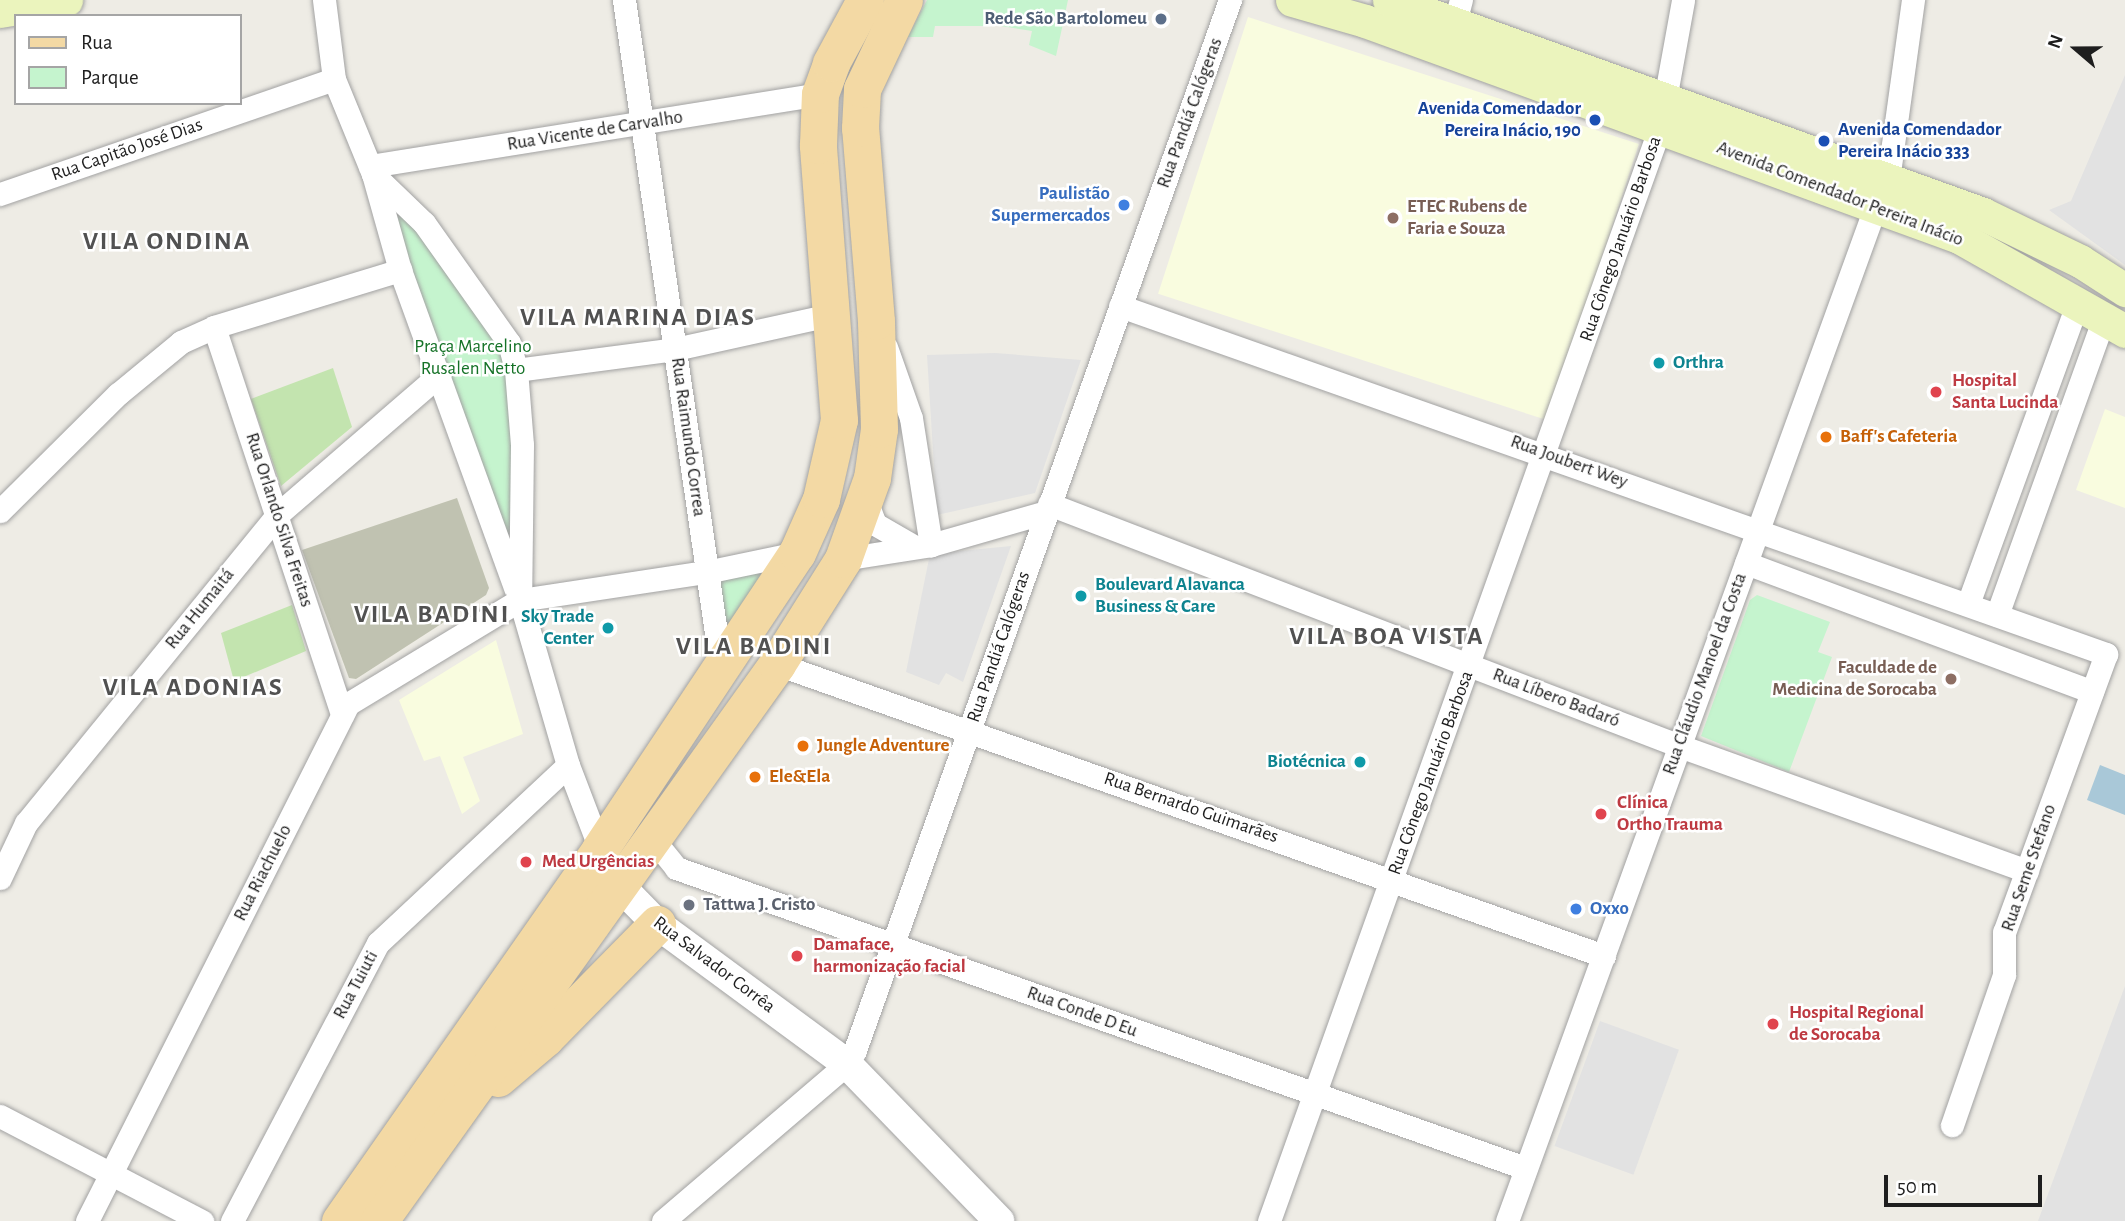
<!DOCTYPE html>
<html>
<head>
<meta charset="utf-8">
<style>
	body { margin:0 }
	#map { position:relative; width:2125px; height:1221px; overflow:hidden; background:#eeece5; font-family:"Alegreya Sans",sans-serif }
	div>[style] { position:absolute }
	.education>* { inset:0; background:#f9fcdf; transform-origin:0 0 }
	.construction>* { inset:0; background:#c0c2b1 }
	.grass>* { inset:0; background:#c3e4af }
	.park>* { inset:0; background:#c5f4ce }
	.parking>* { inset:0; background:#e2e2e2; transform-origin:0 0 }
	.water>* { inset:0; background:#a9c8d8 }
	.roads { filter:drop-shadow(0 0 2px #a2a2a2) drop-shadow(0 0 2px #a2a2a2) }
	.minor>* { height:23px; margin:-11.5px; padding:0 11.5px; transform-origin:11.5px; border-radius:11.5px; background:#fff }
	.tertiary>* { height:30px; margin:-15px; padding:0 15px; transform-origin:15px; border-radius:15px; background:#fff }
	.secondary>* { height:33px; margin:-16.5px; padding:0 16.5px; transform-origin:16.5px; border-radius:16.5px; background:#ebf4bd }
	.primary>* { height:37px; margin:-18.5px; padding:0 18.5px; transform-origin:18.5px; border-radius:18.5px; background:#f3d9a4 }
	.dots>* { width:19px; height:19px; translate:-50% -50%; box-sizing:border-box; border:4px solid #fff; border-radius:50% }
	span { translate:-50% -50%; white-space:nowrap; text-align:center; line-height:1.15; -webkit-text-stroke:5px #fff; paint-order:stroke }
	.service-label { font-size:19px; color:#4e5e75; font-weight:700 }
	.right { translate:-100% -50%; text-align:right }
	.transit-label { font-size:19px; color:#164399; font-weight:700 }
	.left { translate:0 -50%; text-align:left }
	.street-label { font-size:19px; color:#1e1e1e }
	.shop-label { font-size:19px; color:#366cbe; font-weight:700 }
	.education-label { font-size:19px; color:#785e54; font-weight:700 }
	.park-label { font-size:19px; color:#157227 }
	.culture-label { font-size:19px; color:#0d838f; font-weight:700 }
	.health-label { font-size:19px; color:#be3a42; font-weight:700 }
	.food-label { font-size:19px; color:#c56008; font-weight:700 }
	.worship-label { font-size:19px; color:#5b616d; font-weight:700 }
	.district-label { font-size:26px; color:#515151; font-weight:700; letter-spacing:2px }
	.legend { position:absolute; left:14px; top:14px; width:228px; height:91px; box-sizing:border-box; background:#fff; border:2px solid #a5a5a5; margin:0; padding:9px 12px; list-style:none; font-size:21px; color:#1e1e1e }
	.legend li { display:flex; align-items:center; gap:14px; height:35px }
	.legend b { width:35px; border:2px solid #a5a5a5 }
	.north { position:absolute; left:2041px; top:14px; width:70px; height:70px; -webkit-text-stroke:5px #fff; paint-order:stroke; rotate:290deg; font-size:19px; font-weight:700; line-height:28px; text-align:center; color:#1e1e1e }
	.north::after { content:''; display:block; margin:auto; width:24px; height:32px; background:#1e1e1e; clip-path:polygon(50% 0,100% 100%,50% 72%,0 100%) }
	.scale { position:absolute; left:1884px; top:1175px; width:158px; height:32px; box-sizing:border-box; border:4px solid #1e1e1e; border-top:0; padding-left:9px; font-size:21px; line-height:24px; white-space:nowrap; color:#1e1e1e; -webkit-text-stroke:5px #fff; paint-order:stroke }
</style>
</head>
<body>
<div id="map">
	<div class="education">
		<div style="left:1248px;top:17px;width:411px;height:291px;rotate:18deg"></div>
		<div style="clip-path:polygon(2105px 409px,2125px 417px,2125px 508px,2076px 490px)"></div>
		<div style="clip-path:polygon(496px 640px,523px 734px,463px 757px,480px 801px,462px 814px,440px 756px,424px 761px,399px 700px)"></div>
	</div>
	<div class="construction">
		<div style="clip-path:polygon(457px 498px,489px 588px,486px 595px,356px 679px,349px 678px,302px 550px)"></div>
	</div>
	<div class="grass">
		<div style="clip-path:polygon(333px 368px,352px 427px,281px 486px,251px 399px)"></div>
		<div style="clip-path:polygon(292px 605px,306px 651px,234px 681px,221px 633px)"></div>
	</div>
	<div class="park">
		<div style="clip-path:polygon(927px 0,1068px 0,1056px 56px,1029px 45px,1032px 31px,1001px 26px,935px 26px,933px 37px,908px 37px)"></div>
		<div style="clip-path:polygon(401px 208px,504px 345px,517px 450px,512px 547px,389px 210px)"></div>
		<div style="clip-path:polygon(782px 564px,731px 633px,722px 621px,716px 576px)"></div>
		<div style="clip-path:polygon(1757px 595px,1830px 622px,1818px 652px,1832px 657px,1789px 772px,1701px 736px,1750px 600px)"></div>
	</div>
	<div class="parking">
		<div style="clip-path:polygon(2125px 75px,2125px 265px,2049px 210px,2071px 201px)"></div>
		<div style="clip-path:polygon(995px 353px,1081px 360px,1035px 493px,937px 515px,927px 355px)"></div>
		<div style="clip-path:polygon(1011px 546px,963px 682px,946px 673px,939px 685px,906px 672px,930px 554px)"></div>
		<div style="clip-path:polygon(2125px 986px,2125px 1221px,2038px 1221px)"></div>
		<div style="left:1600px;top:1021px;width:84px;height:133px;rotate:20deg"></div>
	</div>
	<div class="water">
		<div style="clip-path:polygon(2100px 765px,2125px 775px,2125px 815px,2087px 800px)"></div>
	</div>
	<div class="roads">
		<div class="minor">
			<div style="left:324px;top:0;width:80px;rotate:82.8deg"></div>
			<div style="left:334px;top:79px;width:103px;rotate:67.7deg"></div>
			<div style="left:373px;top:174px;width:71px;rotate:43.9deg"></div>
			<div style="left:424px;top:223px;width:147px;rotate:54.7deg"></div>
			<div style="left:509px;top:343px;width:28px;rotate:75deg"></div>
			<div style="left:516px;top:370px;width:75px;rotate:85.4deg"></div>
			<div style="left:522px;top:445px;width:155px;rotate:90.7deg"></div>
			<div style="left:520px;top:600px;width:172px;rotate:73.8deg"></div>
			<div style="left:568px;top:765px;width:90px;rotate:69.1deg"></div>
			<div style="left:624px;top:0;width:674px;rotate:81.73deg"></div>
			<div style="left:1455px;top:22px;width:23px;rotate:-75deg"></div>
			<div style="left:370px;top:166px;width:456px;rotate:-9.1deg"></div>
			<div style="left:373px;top:174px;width:100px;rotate:74.3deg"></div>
			<div style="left:400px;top:270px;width:337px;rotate:70.1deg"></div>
			<div style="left:1888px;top:180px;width:182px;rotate:-82.1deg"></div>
			<div style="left:0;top:194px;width:353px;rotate:-19deg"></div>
			<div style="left:1120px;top:306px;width:1046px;rotate:19.44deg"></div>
			<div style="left:2106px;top:654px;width:296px;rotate:110.1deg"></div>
			<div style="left:2004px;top:932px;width:43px;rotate:90deg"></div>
			<div style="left:2004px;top:975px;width:159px;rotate:109.1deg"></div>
			<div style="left:214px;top:327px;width:408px;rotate:71.7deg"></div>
			<div style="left:886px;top:347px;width:75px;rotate:70.6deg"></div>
			<div style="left:911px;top:418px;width:129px;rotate:81.1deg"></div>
			<div style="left:516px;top:370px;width:160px;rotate:-7.5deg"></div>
			<div style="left:675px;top:349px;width:159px;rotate:-12.4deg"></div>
			<div style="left:865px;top:498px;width:28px;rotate:69deg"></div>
			<div style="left:875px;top:524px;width:46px;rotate:29.9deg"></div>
			<div style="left:1049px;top:504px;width:673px;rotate:20.99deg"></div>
			<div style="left:1677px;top:745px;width:372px;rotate:19.8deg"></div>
			<div style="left:0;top:511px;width:166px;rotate:-44.8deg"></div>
			<div style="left:118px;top:394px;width:82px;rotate:-39.5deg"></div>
			<div style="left:181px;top:342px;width:36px;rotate:-24deg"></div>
			<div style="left:214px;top:327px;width:195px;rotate:-17deg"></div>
			<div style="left:843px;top:559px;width:89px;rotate:-9deg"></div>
			<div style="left:931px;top:545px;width:120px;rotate:-16deg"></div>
			<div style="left:1746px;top:563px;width:369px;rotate:20.4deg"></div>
			<div style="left:1968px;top:604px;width:322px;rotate:-70deg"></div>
			<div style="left:1997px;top:615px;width:317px;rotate:-70.2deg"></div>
			<div style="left:777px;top:664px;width:877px;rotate:19.45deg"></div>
			<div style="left:652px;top:838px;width:38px;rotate:51deg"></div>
			<div style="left:676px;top:868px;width:900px;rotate:19.46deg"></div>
			<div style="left:0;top:878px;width:61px;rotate:-64.7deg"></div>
			<div style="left:26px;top:823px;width:399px;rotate:-50.8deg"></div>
			<div style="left:278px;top:514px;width:213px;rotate:-40.8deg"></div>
			<div style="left:0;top:1116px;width:228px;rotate:27.5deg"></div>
			<div style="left:87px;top:1221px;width:579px;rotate:-63.21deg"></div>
			<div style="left:348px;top:704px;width:201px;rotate:-31.2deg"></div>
			<div style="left:520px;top:600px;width:188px;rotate:-8.6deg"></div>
			<div style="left:706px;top:572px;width:93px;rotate:-11.8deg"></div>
			<div style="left:232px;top:1221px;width:314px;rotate:-62.3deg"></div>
			<div style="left:378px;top:943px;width:260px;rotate:-43.1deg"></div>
			<div style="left:663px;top:1221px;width:242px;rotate:-40.5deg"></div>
			<div style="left:847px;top:1064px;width:16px;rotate:-60deg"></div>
			<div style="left:855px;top:1050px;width:1115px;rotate:-70.35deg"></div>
			<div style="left:1269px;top:1221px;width:1162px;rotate:-70.33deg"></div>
			<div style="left:1660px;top:127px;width:129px;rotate:-79.7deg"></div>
			<div style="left:1507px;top:1221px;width:1081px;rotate:-70.04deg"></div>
		</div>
		<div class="tertiary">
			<div style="left:608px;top:865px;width:20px;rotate:63deg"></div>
			<div style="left:617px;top:883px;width:57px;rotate:45.7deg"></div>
			<div style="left:657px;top:924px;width:236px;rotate:36.4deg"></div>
			<div style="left:847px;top:1064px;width:219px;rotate:45.9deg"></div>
		</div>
		<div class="secondary">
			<div style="left:1292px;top:0;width:76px;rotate:16deg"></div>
			<div style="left:1365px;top:21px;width:632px;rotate:19.98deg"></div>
			<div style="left:1959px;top:237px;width:191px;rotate:29.5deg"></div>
			<div style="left:1389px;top:0;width:631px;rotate:19.81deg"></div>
			<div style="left:1983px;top:214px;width:108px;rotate:25.9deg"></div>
			<div style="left:2080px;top:261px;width:54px;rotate:32.8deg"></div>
			<div style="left:0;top:11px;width:67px;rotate:-9.5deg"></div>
		</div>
		<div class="primary">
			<div style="left:498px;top:1078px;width:62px;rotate:-40.4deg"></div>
			<div style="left:545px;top:1038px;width:160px;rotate:-45.5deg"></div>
			<div style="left:340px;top:1221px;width:454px;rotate:-55deg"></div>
			<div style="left:600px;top:849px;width:356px;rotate:-56.4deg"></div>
			<div style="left:797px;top:553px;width:59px;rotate:-66deg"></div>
			<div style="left:821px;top:499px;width:81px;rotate:-77.2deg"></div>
			<div style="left:839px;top:420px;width:276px;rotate:-94.4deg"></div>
			<div style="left:818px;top:145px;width:51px;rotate:-87.8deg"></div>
			<div style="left:820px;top:94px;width:33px;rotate:-70deg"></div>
			<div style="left:831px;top:63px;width:72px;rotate:-61.6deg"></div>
			<div style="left:379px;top:1221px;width:685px;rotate:-54.45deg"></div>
			<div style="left:777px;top:664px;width:124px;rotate:-57.8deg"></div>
			<div style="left:843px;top:559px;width:86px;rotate:-70.3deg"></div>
			<div style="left:872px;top:478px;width:49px;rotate:-81.9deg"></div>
			<div style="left:879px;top:429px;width:108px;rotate:-91.6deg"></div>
			<div style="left:876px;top:321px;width:194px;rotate:-94.7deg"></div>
			<div style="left:860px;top:128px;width:39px;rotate:-87deg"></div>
			<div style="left:862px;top:89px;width:98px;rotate:-64.7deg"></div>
		</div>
	</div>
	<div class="dots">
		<div style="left:1161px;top:19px;background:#5c6f8a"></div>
		<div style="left:1595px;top:120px;background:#1a4fb4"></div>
		<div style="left:1824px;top:141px;background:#1a4fb4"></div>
		<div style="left:1124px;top:205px;background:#3f7fe0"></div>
		<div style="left:1393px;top:218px;background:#8d6e63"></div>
		<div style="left:1659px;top:363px;background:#0f9aa8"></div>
		<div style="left:1936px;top:392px;background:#e0444e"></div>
		<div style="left:1826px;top:437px;background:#e8710a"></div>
		<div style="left:1081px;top:596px;background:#0f9aa8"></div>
		<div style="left:608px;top:628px;background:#0f9aa8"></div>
		<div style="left:1951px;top:679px;background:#8d6e63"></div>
		<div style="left:803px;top:746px;background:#e8710a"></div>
		<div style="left:1360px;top:762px;background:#0f9aa8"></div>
		<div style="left:755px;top:777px;background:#e8710a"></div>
		<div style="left:1601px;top:814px;background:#e0444e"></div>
		<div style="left:526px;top:862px;background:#e0444e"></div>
		<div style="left:689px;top:905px;background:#6b7280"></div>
		<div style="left:1576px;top:909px;background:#3f7fe0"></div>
		<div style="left:797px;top:956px;background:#e0444e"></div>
		<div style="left:1773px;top:1024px;background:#e0444e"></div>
	</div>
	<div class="service-label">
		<span class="right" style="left:1147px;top:19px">Rede São Bartolomeu</span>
	</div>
	<div class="transit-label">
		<span class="right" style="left:1581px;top:120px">Avenida Comendador<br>Pereira Inácio, 190</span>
		<span class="left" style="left:1838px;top:141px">Avenida Comendador<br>Pereira Inácio 333</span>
	</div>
	<div class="street-label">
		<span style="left:1190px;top:113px;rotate:-70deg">Rua Pandiá Calógeras</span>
		<span style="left:595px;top:131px;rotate:-9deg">Rua Vicente de Carvalho</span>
		<span style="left:127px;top:150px;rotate:-19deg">Rua Capitão José Dias</span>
		<span style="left:1840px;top:194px;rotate:21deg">Avenida Comendador Pereira Inácio</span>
		<span style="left:1621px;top:239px;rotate:-71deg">Rua Cônego Januário Barbosa</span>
		<span style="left:688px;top:437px;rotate:82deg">Rua Raimundo Correa</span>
		<span style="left:1569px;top:462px;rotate:20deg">Rua Joubert Wey</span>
		<span style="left:279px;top:520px;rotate:72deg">Rua Orlando Silva Freitas</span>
		<span style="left:200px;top:609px;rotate:-51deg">Rua Humaitá</span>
		<span style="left:999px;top:647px;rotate:-71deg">Rua Pandiá Calógeras</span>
		<span style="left:1705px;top:674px;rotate:-70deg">Rua Cláudio Manoel da Costa</span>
		<span style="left:1556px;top:698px;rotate:21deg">Rua Líbero Badaró</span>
		<span style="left:1431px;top:773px;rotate:-70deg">Rua Cônego Januário Barbosa</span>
		<span style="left:1191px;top:808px;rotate:19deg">Rua Bernardo Guimarães</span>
		<span style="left:2029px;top:868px;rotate:-71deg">Rua Seme Stefano</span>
		<span style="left:263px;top:873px;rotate:-63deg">Rua Riachuelo</span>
		<span style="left:714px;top:965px;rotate:37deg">Rua Salvador Corrêa</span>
		<span style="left:356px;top:985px;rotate:-62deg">Rua Tuiuti</span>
		<span style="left:1082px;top:1012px;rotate:20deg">Rua Conde D Eu</span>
	</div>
	<div class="shop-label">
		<span class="right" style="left:1110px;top:205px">Paulistão<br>Supermercados</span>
		<span class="left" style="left:1590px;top:909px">Oxxo</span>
	</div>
	<div class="education-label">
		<span class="left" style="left:1407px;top:218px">ETEC Rubens de<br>Faria e Souza</span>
		<span class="right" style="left:1937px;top:679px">Faculdade de<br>Medicina de Sorocaba</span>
	</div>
	<div class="park-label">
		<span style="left:473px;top:358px">Praça Marcelino<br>Rusalen Netto</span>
	</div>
	<div class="culture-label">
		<span class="left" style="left:1673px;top:363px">Orthra</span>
		<span class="left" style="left:1095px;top:596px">Boulevard Alavanca<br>Business &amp; Care</span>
		<span class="right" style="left:594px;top:628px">Sky Trade<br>Center</span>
		<span class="right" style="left:1346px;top:762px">Biotécnica</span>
	</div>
	<div class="health-label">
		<span class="left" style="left:1952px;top:392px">Hospital<br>Santa Lucinda</span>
		<span class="left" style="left:1617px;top:814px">Clínica<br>Ortho Trauma</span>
		<span class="left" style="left:542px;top:862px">Med Urgências</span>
		<span class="left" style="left:813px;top:956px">Damaface,<br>harmonização facial</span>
		<span class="left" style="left:1789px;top:1024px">Hospital Regional<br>de Sorocaba</span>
	</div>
	<div class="food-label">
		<span class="left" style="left:1840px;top:437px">Baff's Cafeteria</span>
		<span class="left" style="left:817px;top:746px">Jungle Adventure</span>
		<span class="left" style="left:769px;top:777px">Ele&amp;Ela</span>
	</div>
	<div class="worship-label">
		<span class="left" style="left:703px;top:905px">Tattwa J. Cristo</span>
	</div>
	<div class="district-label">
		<span style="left:167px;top:242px">VILA ONDINA</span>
		<span style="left:638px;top:318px">VILA MARINA DIAS</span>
		<span style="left:432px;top:615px">VILA BADINI</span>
		<span style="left:1387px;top:637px">VILA BOA VISTA</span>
		<span style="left:754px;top:647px">VILA BADINI</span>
		<span style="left:193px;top:688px">VILA ADONIAS</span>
	</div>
	<ul class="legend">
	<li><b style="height:9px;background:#f3d9a4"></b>Rua</li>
	<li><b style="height:19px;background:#c5f4ce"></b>Parque</li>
	</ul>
	<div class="north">N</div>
	<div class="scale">50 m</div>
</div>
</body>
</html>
